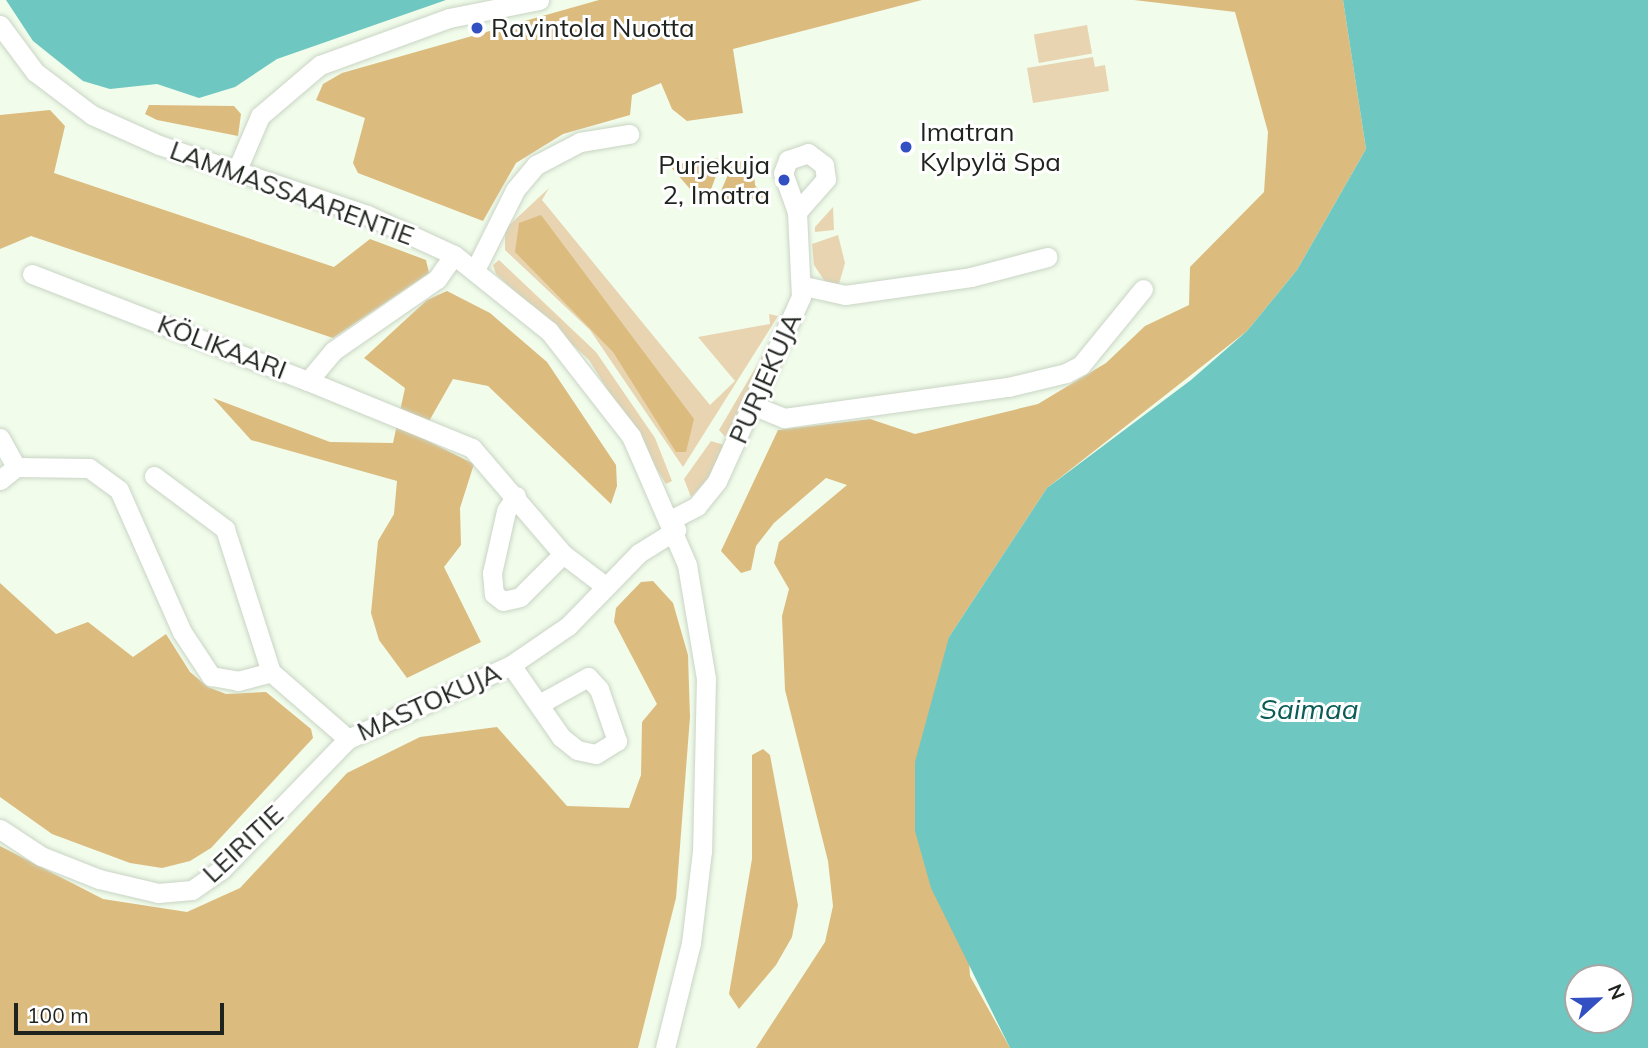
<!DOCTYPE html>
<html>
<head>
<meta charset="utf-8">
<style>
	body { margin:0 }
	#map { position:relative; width:1648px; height:1048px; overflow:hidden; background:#f1fceb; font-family:Mulish,sans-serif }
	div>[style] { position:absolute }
	.green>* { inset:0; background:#e8d4b0; transform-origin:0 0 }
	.forest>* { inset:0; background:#dcbb7e }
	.water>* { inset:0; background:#6ec7c0 }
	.roads { filter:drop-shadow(0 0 2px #c9d4c4) drop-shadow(0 0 2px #c9d4c4) }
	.minor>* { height:19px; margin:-9.5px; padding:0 9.5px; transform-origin:9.5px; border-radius:9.5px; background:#fff }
	.dots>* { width:19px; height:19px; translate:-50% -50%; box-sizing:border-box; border:4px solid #fff; border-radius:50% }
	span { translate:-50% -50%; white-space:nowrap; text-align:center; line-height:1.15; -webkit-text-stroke:6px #fff; paint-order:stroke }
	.poi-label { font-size:26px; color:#1f231d }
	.left { translate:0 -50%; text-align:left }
	.right { translate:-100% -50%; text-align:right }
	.street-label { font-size:26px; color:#1f231d }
	.water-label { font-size:28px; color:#0b5b56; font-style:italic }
	.north { position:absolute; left:1564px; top:964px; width:70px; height:70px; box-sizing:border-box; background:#fff; border:2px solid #a5a7a5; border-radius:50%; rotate:68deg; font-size:19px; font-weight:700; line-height:28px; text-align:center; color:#1f231d }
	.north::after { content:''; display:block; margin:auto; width:24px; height:32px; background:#3250c1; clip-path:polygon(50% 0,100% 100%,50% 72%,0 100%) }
	.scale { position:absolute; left:14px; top:1003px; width:210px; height:32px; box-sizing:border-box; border:4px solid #1f231d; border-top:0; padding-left:9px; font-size:21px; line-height:24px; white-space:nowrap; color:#1f231d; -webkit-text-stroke:5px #fff; paint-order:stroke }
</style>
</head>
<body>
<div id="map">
	<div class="green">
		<div style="left:1087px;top:25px;width:29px;height:54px;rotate:80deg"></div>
		<div style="clip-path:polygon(1093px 57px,1095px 67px,1105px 65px,1109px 91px,1033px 103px,1027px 68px)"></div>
		<div style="clip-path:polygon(549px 188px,542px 200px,710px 405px,735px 381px,698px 337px,770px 324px,769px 314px,778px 316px,683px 467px,590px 330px,505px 250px,505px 229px)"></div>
		<div style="clip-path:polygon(833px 207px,834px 230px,815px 232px,815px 227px)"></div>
		<div style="clip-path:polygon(838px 235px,845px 263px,839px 284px,826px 283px,814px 265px,812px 244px)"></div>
		<div style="clip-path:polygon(499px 260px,596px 352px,655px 438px,672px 481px,666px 484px,589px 360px,496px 274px,493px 265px)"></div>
		<div style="clip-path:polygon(763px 355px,766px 357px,728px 440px,719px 430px)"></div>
		<div style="clip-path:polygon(711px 441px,724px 445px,711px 476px,691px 497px,684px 479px)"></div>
	</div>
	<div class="forest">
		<div style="clip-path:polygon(599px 0,971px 0,922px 0,733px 49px,743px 113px,687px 121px,672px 109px,661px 83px,632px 95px,630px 115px,563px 134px,516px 163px,483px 221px,358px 173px,353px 163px,365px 118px,316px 100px,323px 84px,342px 73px)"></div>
		<div style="clip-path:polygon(1134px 0,1343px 0,1366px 149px,1297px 270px,1247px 331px,1047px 488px,949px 637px,970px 976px,1010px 1048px,756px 1048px,825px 942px,833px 906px,828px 861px,785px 690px,782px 616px,789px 589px,774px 563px,779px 542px,847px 485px,826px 478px,774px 523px,756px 546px,751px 570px,741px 573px,721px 551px,778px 430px,870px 419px,915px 434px,1038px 404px,1106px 363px,1145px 326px,1189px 305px,1190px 267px,1264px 192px,1268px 132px,1235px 12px)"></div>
		<div style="clip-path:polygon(149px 105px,234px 106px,241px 114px,238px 136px,157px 120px,145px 114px)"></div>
		<div style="clip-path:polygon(50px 110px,65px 126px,54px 173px,334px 267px,370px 239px,426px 260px,429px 273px,333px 338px,31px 236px,0 249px,0 115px)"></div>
		<div style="clip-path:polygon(717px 158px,721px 162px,705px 206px,669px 165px)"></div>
		<div style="clip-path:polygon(753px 159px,755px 185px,765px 197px,715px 205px,733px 163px)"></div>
		<div style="clip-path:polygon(541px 215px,694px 419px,686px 452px,676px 452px,613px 352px,515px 252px,519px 223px)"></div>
		<div style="clip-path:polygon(447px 291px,490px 313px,547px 362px,616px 465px,617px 486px,611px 504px,488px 386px,453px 379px,420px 437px,474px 464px,460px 508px,461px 545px,444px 567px,481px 642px,407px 678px,379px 640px,371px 613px,378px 541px,394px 514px,397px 481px,251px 440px,213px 398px,330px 442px,393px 443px,405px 388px,364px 358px,427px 300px)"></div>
		<div style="clip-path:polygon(653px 581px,673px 603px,688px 655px,690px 717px,676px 898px,638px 1048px,0 1048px,0 846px,103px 899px,187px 912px,240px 888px,347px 773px,420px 737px,497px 727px,567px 806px,629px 808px,641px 775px,642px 722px,657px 704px,614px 622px,616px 608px,641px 582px)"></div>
		<div style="clip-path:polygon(0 583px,56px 634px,88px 622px,133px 657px,166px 634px,190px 672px,208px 687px,226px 694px,266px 692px,311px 729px,313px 738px,211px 848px,190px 861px,162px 868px,130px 863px,52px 834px,0 797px)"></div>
		<div style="clip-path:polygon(763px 749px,770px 755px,798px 905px,792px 937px,776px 965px,739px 1009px,729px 994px,752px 859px,752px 755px)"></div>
	</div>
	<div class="water">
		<div style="clip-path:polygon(6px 0,446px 0,277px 59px,235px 87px,199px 98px,157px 84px,110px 89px,83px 81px,33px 41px)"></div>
		<div style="clip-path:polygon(evenodd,1343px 0,1648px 0,1648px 1048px,1010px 1048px,931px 888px,915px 831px,915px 762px,949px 637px,1047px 488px,1191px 380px,1247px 331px,1297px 270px,1366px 149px,1343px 0,1620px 978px,1620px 1020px,1578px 1020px,1578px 978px,1620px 978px)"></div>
	</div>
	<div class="roads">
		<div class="minor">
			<div style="left:0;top:25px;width:59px;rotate:53.3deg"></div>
			<div style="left:35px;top:72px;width:71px;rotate:37deg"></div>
			<div style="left:92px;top:115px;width:73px;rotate:24.1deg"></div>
			<div style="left:159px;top:145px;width:219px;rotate:18.6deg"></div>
			<div style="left:367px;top:215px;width:96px;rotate:24.7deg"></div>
			<div style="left:454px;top:255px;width:122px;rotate:38.7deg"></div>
			<div style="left:549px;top:331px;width:133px;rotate:52deg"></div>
			<div style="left:631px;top:436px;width:141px;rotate:66.5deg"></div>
			<div style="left:687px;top:565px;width:115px;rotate:80.5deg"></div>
			<div style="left:706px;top:678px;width:173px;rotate:91.3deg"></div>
			<div style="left:702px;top:851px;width:93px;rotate:96.8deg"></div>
			<div style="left:691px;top:943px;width:108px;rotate:103.9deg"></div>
			<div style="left:236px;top:172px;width:61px;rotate:-66.8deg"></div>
			<div style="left:260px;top:116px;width:79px;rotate:-40.4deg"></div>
			<div style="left:320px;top:65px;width:137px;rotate:-20deg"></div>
			<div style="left:449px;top:18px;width:92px;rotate:-11.3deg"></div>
			<div style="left:475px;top:270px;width:89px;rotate:-63.4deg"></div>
			<div style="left:515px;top:190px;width:33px;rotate:-50deg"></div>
			<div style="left:536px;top:165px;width:50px;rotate:-27.6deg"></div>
			<div style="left:580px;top:142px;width:50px;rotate:-9.3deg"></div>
			<div style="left:32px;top:274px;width:296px;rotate:21.2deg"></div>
			<div style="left:308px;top:381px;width:39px;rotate:-50deg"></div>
			<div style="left:333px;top:351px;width:126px;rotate:-34.7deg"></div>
			<div style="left:437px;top:279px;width:29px;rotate:-55deg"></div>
			<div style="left:804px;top:286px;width:42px;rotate:12.4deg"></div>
			<div style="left:845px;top:295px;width:127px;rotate:-8.1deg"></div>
			<div style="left:971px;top:277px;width:79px;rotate:-14.7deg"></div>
			<div style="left:308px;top:381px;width:177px;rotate:22.2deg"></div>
			<div style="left:472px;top:448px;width:140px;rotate:49.4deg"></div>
			<div style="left:563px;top:554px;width:53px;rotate:37.3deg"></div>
			<div style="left:752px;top:405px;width:35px;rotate:22deg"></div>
			<div style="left:784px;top:418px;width:226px;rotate:-7.9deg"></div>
			<div style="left:1008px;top:387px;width:60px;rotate:-13.6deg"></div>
			<div style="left:1066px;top:373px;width:17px;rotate:-28deg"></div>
			<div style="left:1081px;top:365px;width:98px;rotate:-50.8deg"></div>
			<div style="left:0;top:438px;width:33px;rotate:61deg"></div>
			<div style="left:16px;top:467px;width:73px;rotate:0.8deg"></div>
			<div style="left:89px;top:468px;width:37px;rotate:36deg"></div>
			<div style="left:119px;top:490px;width:155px;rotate:66.1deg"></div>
			<div style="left:182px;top:632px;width:53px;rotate:56.6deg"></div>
			<div style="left:211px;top:676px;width:27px;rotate:10deg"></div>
			<div style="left:238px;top:681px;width:34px;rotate:-15deg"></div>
			<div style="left:154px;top:476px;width:89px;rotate:36.7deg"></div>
			<div style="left:225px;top:529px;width:150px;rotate:72.2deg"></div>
			<div style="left:271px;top:672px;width:102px;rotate:41deg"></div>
			<div style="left:348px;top:739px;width:179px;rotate:-24.4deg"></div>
			<div style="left:511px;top:665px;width:69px;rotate:-34.4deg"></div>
			<div style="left:568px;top:626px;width:102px;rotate:-45.8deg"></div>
			<div style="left:639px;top:553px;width:44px;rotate:-31.9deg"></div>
			<div style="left:0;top:480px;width:21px;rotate:-39deg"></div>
			<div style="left:516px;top:496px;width:18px;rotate:124deg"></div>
			<div style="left:506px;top:511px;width:64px;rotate:102.7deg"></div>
			<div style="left:492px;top:573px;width:21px;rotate:85deg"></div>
			<div style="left:494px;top:594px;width:11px;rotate:38deg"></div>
			<div style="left:503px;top:601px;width:17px;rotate:-13deg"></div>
			<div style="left:520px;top:597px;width:61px;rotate:-45deg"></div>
			<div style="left:672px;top:519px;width:28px;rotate:-27deg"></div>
			<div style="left:697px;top:506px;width:32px;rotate:-51deg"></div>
			<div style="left:717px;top:481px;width:202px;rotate:-65.5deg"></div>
			<div style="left:801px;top:297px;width:85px;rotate:-92.7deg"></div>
			<div style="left:797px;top:212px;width:41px;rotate:-109.7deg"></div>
			<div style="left:783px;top:173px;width:14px;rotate:-69deg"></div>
			<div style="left:788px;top:160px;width:21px;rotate:-19deg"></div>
			<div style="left:808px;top:153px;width:20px;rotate:37deg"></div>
			<div style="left:824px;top:165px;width:14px;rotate:82deg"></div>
			<div style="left:826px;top:179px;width:44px;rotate:131.3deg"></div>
			<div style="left:511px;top:665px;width:88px;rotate:55.2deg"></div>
			<div style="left:561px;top:737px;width:21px;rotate:39deg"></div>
			<div style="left:577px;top:750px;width:19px;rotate:12deg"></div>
			<div style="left:596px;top:754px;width:25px;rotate:-32deg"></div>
			<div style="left:617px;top:741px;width:55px;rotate:-109.1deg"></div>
			<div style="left:599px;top:689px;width:16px;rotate:-133deg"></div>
			<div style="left:588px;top:677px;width:56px;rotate:151.1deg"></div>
			<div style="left:0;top:829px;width:49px;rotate:33.4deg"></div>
			<div style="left:41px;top:856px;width:62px;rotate:21.6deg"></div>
			<div style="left:99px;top:879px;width:61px;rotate:13.3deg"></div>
			<div style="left:158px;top:893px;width:34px;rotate:-5deg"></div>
			<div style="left:192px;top:890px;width:35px;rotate:-35deg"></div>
			<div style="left:221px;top:870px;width:182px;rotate:-45.9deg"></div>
		</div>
	</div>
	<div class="dots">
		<div style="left:477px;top:28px;background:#3250c1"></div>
		<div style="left:906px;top:147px;background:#3250c1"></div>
		<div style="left:784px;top:180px;background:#3250c1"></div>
	</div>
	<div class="poi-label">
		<span class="left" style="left:491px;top:28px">Ravintola Nuotta</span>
		<span class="left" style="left:920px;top:147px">Imatran<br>Kylpylä Spa</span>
		<span class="right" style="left:770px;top:180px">Purjekuja<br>2, Imatra</span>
	</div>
	<div class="street-label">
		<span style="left:292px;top:193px;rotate:20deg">LAMMASSAARENTIE</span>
		<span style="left:222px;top:347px;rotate:21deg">KÖLIKAARI</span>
		<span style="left:765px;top:378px;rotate:-66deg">PURJEKUJA</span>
		<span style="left:429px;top:702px;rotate:-24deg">MASTOKUJA</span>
		<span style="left:243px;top:844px;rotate:-43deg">LEIRITIE</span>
	</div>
	<div class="water-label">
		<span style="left:1309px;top:709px">Saimaa</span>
	</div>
	<div class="north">N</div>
	<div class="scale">100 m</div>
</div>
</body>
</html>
